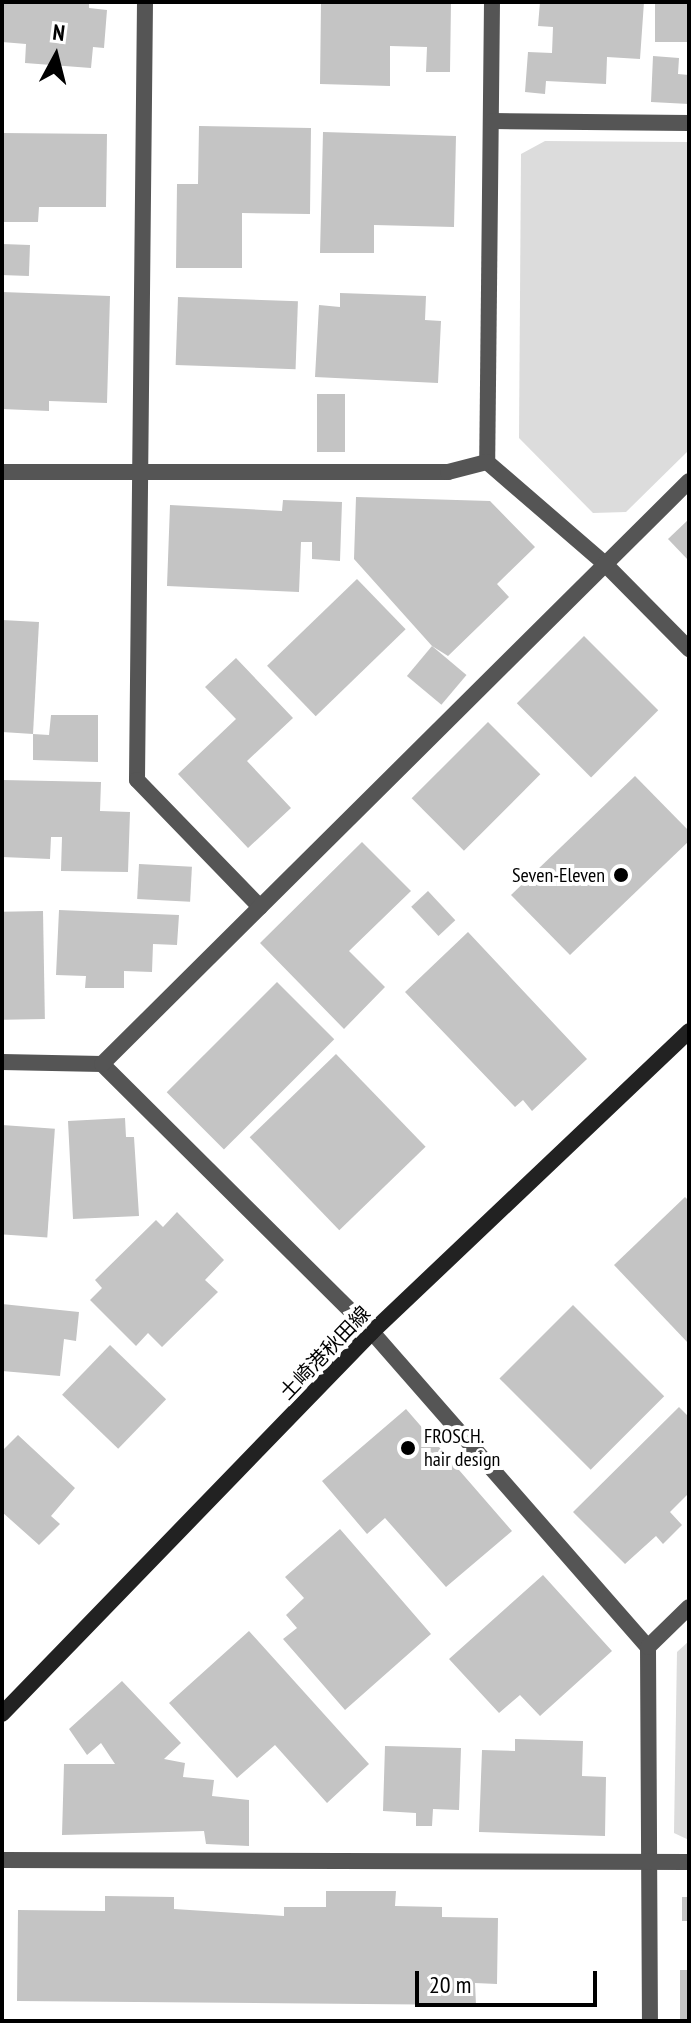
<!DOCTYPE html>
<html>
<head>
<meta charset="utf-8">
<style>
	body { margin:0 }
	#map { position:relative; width:691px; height:2023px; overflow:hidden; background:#fff; font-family:"PT Sans Narrow","Noto Sans JP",sans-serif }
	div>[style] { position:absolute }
	.green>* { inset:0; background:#dcdcdc }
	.building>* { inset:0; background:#c4c4c4; transform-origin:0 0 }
	.minor>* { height:16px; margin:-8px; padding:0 8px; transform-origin:8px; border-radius:8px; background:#555 }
	.secondary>* { height:16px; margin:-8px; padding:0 8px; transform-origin:8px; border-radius:8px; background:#222 }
	.dots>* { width:22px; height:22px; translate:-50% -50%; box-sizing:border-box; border:4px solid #fff; border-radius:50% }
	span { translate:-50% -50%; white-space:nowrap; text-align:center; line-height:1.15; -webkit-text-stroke:8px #fff; paint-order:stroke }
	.poi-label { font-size:20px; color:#000 }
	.right { translate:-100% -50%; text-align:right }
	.left { translate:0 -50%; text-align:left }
	.street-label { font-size:20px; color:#000 }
	.frame { position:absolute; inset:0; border:4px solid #000; pointer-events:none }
	.north { position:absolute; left:16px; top:16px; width:80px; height:80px; -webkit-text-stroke:6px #fff; paint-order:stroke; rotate:7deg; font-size:22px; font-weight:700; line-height:32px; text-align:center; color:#000 }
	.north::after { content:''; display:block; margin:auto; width:28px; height:36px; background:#000; clip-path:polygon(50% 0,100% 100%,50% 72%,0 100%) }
	.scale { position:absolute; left:415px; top:1971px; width:182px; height:36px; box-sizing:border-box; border:4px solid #000; border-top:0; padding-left:10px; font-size:24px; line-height:28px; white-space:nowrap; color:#000; -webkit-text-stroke:6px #fff; paint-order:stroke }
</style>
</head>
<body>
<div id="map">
	<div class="green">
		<div style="clip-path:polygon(545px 141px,689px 142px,689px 450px,626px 512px,593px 513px,519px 438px,521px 154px)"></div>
		<div style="clip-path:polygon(689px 1641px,689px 1840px,674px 1833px,677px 1652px)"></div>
	</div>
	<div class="building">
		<div style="clip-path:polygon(2px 2px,89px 2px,89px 8px,107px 10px,104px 48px,93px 47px,91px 68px,25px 63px,26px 44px,2px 42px)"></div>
		<div style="clip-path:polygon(321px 2px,451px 2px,450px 72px,426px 72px,427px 47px,390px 46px,390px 86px,320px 84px)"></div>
		<div style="clip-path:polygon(540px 2px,644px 2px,640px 59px,607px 57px,606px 84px,546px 81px,545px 94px,525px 92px,528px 52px,552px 53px,553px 27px,538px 26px)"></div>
		<div style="left:655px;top:2px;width:34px;height:40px"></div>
		<div style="clip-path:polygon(653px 56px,679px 58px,678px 74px,689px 75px,689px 104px,651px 102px)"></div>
		<div style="clip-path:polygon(199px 126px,311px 128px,310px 214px,242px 213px,242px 268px,176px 268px,177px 184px,198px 184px)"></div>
		<div style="clip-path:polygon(323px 132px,456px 136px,454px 227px,374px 225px,374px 253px,320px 253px)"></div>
		<div style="clip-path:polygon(2px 133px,107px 134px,106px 207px,39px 207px,38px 222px,2px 222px)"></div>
		<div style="left:2px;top:244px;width:28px;height:31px;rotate:2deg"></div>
		<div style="clip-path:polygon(2px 292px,110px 296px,107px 403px,49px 401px,49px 411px,2px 409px)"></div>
		<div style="clip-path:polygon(340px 293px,426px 296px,425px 320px,441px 321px,438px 383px,315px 377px,319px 305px,340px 307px)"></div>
		<div style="left:178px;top:297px;width:120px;height:68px;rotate:2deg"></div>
		<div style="left:317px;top:394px;width:28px;height:58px"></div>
		<div style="clip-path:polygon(356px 497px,490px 501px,535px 547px,497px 584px,509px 597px,448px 656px,432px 646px,354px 559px)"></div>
		<div style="clip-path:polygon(283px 500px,342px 502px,340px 561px,312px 559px,312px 542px,301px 542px,299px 592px,167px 586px,170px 505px,282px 511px)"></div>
		<div style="clip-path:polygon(689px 519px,689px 561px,668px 539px)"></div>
		<div style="left:357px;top:579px;width:70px;height:125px;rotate:46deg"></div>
		<div style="clip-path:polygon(2px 620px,39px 622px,33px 734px,2px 732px)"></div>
		<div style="left:584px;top:636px;width:105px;height:95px;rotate:45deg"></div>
		<div style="left:432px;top:646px;width:45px;height:39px;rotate:40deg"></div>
		<div style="clip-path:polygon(236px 658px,293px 718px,247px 761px,291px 808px,248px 848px,178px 774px,236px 719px,205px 687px)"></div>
		<div style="clip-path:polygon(51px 715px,98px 715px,98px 762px,33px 760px,33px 734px,49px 735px)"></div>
		<div style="left:488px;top:722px;width:74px;height:108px;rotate:45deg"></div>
		<div style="clip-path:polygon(635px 776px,689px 831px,689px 841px,570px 955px,511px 895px)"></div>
		<div style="clip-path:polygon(2px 780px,101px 782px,100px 811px,130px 812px,128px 872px,61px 871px,62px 837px,51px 837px,50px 859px,2px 857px)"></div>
		<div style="clip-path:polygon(362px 842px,411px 891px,349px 951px,385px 987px,344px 1029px,260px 943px)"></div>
		<div style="left:139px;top:864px;width:53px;height:35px;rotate:3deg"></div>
		<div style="left:428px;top:891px;width:40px;height:23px;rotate:47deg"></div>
		<div style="clip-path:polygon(59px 910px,179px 915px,177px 945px,153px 944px,152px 972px,124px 971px,124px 988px,85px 988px,86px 976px,56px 975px)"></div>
		<div style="left:43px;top:911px;width:108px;height:41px;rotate:89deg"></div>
		<div style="clip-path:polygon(468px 932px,587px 1059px,532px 1111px,523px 1100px,515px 1107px,405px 992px)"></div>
		<div style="left:277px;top:982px;width:81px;height:156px;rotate:45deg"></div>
		<div style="left:336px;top:1054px;width:129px;height:120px;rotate:46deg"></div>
		<div style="clip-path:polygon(125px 1118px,126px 1137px,134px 1137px,139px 1216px,73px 1219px,68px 1121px)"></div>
		<div style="left:2px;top:1125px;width:53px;height:109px;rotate:4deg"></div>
		<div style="clip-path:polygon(685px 1197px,689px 1201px,689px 1344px,614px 1265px)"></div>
		<div style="clip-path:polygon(177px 1212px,224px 1260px,205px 1280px,218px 1292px,162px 1347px,148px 1333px,136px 1346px,90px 1300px,102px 1288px,95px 1280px,156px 1220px,163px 1227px)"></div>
		<div style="clip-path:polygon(2px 1304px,79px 1312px,76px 1341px,64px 1339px,60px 1376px,2px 1371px)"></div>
		<div style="left:573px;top:1305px;width:129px;height:104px;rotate:45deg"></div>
		<div style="left:110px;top:1345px;width:78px;height:69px;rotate:44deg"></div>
		<div style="clip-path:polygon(679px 1407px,689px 1417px,689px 1493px,670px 1512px,682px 1525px,663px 1544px,656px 1536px,625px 1564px,573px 1512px)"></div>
		<div style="clip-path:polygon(406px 1409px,512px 1531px,446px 1587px,385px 1518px,367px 1534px,322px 1481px)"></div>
		<div style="clip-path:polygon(18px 1435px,75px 1488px,51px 1516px,60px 1524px,39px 1545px,2px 1512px,2px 1451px)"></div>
		<div style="clip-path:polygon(340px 1529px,431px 1634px,345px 1710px,283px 1639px,297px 1628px,286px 1615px,304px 1598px,285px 1577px)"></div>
		<div style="clip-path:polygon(543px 1575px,612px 1651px,540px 1716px,520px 1695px,499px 1713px,449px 1659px)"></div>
		<div style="clip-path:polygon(249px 1631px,369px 1764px,327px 1803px,275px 1745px,237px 1778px,169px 1703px)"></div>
		<div style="clip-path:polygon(122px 1681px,181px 1743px,164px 1759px,185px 1763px,183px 1777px,214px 1780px,212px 1796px,249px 1800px,249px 1846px,206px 1844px,204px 1831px,62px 1835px,64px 1764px,115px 1764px,101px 1743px,87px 1755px,69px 1729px)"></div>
		<div style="clip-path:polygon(515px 1739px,583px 1741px,582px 1776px,606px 1777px,605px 1836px,479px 1832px,482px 1750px,515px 1751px)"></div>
		<div style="clip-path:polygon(385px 1746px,461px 1748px,459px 1810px,433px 1809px,432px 1826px,416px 1826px,416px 1813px,383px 1811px)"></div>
		<div style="clip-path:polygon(326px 1891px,396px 1891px,395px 1906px,442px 1907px,442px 1917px,498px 1918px,497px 1984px,475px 1983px,476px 2005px,17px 2001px,18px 1910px,105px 1911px,105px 1896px,174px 1897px,174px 1909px,284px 1916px,284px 1907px,326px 1907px)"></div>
		<div style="left:682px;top:1897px;width:7px;height:24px"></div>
		<div style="left:680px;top:1970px;width:9px;height:49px"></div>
	</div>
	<div class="minor">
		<div style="left:145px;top:2px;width:778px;rotate:90.59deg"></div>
		<div style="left:137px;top:780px;width:177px;rotate:45.9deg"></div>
		<div style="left:492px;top:2px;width:460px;rotate:90.6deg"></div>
		<div style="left:487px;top:462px;width:156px;rotate:40.8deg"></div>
		<div style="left:605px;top:564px;width:120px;rotate:45.3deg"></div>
		<div style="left:493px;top:121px;width:196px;rotate:0.6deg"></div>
		<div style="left:2px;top:472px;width:446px"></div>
		<div style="left:448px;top:472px;width:40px;rotate:-14.4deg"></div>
		<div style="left:2px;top:1062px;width:100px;rotate:1.1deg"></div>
		<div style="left:102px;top:1064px;width:380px;rotate:44.8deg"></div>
		<div style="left:372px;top:1332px;width:419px;rotate:48.8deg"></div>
		<div style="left:648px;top:1647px;width:374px;rotate:89.7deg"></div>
		<div style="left:102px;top:1064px;width:827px;rotate:-44.8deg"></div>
		<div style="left:648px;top:1647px;width:57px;rotate:-44.3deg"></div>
		<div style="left:2px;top:1860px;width:687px;rotate:0.17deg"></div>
	</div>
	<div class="secondary">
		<div style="left:2px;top:1714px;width:532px;rotate:-45.91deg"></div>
		<div style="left:372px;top:1332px;width:437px;rotate:-43.5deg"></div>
	</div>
	<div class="dots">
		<div style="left:621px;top:875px;background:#000"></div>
		<div style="left:408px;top:1448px;background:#000"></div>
	</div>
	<div class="poi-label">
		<span class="right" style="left:605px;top:875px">Seven-Eleven</span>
		<span class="left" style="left:424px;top:1448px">FROSCH.<br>hair design</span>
	</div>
	<div class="street-label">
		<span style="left:325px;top:1353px;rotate:-46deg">土崎港秋田線</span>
	</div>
	<div class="frame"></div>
	<div class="north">N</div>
	<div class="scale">20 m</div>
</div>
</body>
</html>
